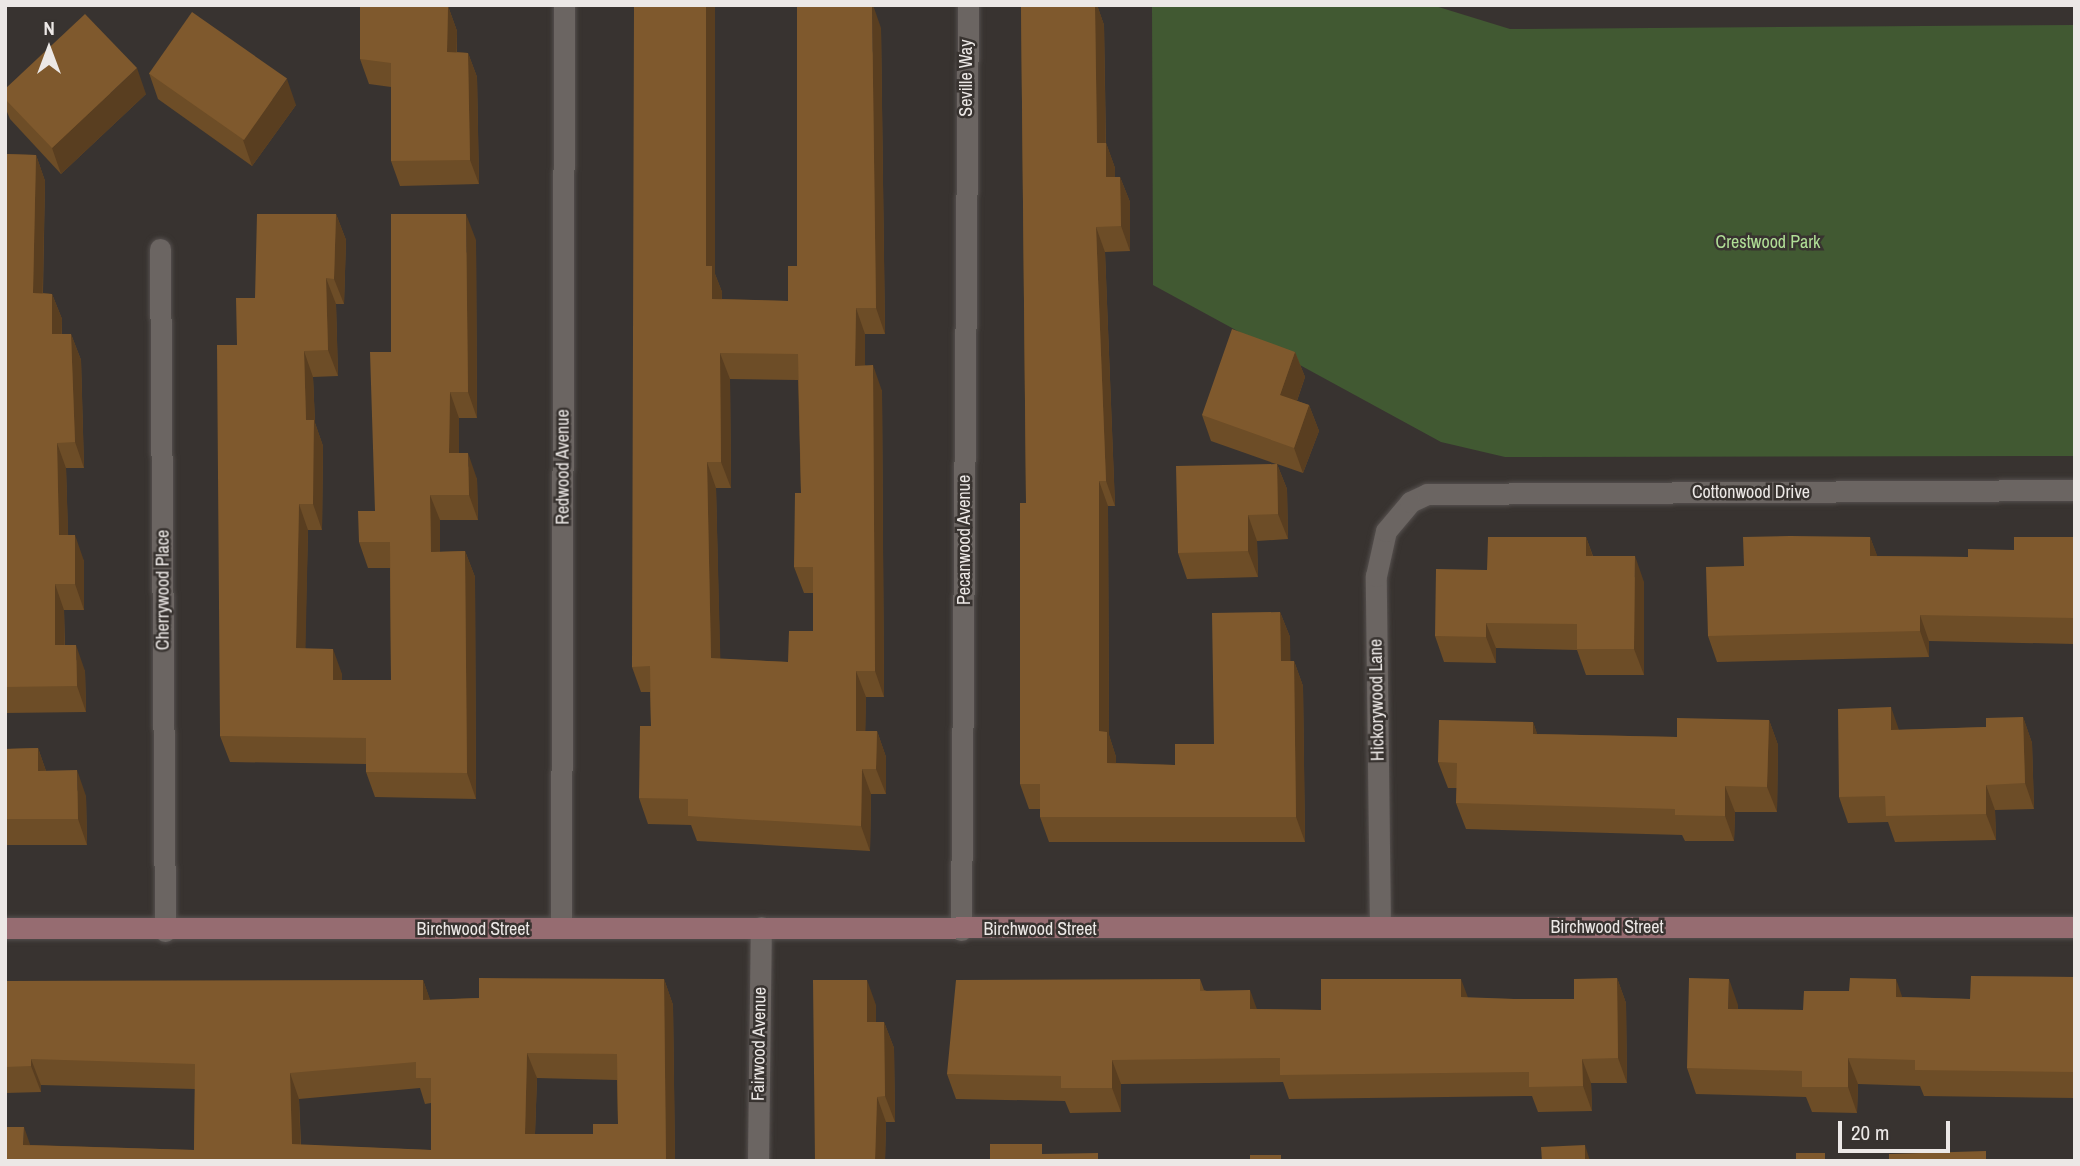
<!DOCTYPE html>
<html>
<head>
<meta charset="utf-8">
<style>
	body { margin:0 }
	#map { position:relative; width:2080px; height:1166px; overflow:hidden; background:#383330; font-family:"Archivo Narrow",sans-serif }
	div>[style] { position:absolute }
	.green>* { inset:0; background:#415932 }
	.roads { filter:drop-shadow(0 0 2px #55504e) drop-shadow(0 0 2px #55504e) }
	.street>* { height:21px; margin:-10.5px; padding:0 10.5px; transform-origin:10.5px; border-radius:10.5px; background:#6b6562 }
	.secondary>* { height:21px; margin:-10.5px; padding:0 10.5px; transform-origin:10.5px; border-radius:10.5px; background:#966c71 }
	.wall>* { inset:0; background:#6d4d27 }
	.shaded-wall>* { inset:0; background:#593e20 }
	.building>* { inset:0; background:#7f592d; transform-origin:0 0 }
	span { translate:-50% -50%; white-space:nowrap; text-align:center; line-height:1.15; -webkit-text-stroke:5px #383330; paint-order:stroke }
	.street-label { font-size:18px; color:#ece8e6 }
	.park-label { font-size:18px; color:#b0de96 }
	.frame { position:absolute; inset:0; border:7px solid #ece8e6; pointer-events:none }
	.north { position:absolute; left:14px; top:14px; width:70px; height:70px; -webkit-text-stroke:5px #383330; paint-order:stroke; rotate:0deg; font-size:19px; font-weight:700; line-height:28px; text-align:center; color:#ece8e6 }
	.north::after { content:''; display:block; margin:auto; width:24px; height:32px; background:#ece8e6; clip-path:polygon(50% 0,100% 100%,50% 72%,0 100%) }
	.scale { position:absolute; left:1838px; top:1121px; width:112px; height:32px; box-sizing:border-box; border:4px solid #ece8e6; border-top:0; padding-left:9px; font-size:21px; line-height:24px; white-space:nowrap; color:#ece8e6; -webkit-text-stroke:5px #383330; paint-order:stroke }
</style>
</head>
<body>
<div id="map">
	<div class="green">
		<div style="clip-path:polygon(1152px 5px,1432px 5px,1510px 29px,2075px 25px,2075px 456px,1505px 457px,1441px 442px,1153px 285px)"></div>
	</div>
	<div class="roads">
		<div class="street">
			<div style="left:160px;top:249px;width:682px;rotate:89.58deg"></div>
			<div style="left:1380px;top:927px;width:351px;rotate:-90.7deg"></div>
			<div style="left:1376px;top:576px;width:46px;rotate:-77.5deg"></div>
			<div style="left:1386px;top:531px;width:38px;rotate:-50deg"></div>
			<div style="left:1410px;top:502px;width:19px;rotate:-25deg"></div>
			<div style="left:1427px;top:494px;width:648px;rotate:-0.35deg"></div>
			<div style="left:561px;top:928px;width:923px;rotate:-89.81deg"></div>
			<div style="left:961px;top:930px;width:925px;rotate:-89.57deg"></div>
			<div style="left:758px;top:1161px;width:234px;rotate:-89.3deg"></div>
		</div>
		<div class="secondary">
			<div style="left:5px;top:928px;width:2070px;rotate:-0.03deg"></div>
		</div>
	</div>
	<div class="wall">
		<div style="clip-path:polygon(442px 5px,448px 6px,457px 31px,457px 52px,468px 53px,477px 77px,479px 184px,400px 186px,391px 161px,391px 87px,369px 84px,360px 59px)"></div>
		<div style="clip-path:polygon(1021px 5px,1097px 5px,1104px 25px,1106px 143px,1115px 168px,1115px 177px,1120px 177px,1130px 202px,1130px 251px,1105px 252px,1115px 506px,1108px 506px,1109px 735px,1116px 757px,1116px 763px,1175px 765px,1214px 744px,1280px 612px,1290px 637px,1290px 661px,1294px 661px,1303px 686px,1305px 842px,1049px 842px,1040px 817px,1040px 809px,1029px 809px,1020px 784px,1026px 503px)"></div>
		<div style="clip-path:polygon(evenodd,881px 28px,885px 334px,865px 334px,865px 365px,882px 391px,884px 697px,866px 697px,865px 731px,877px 731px,886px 757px,886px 794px,871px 794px,870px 851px,697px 841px,691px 825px,648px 824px,639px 798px,651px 726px,650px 692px,641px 692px,632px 667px,715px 274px,722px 292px,722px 299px,788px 301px,797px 266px,881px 28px,730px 379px,798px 380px,801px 493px,794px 567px,804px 593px,813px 593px,813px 631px,788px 662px,720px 659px,716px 488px,731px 488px,730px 379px)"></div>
		<div style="clip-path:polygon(149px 73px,296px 105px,252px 166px,158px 99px)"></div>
		<div style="clip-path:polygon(5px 89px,146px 94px,61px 174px,10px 119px,5px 107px)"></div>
		<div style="clip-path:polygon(5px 154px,36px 155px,45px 181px,43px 293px,52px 294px,62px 319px,62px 334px,71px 334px,81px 360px,84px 468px,66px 468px,68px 535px,84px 561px,84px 610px,64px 610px,65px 645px,85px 671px,86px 712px,5px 713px)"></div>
		<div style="clip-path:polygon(336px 214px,346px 240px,344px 304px,336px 304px,338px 376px,313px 377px,315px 423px,323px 446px,322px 530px,308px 530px,305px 648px,342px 674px,342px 680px,391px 680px,390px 568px,368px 568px,359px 542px,375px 511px,391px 352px,476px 240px,477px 418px,459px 418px,459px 453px,477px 479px,478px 520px,440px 520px,440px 552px,465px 551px,475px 577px,476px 799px,375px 797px,366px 772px,366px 764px,230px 762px,220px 736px,237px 345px,255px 298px)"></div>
		<div style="clip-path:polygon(1295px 352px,1305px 377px,1297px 401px,1309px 405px,1319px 431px,1303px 473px,1277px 464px,1287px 489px,1288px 539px,1257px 541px,1258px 577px,1187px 579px,1178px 553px,1276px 464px,1211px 441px,1202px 415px)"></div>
		<div style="clip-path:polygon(1586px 537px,1593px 556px,1644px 582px,1644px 675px,1586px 675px,1577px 650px,1496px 648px,1496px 663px,1444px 662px,1435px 636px,1487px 570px)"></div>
		<div style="clip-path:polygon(1870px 537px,1877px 556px,1968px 557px,2014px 550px,2075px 537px,2075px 644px,1929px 641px,1929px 657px,1717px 662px,1708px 636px,1744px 566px)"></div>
		<div style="clip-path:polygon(2023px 717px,2032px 743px,2034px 809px,1995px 810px,1996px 840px,1895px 842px,1888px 822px,1848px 823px,1839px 797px,1899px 730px,1986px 727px)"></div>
		<div style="clip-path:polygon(1769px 720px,1778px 745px,1777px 812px,1735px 812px,1734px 841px,1685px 841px,1682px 835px,1466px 829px,1456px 803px,1457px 788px,1448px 788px,1438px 762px,1533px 722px,1537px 734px,1677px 737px)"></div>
		<div style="clip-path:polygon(38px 748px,46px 771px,86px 796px,87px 845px,5px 845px,5px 749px)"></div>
		<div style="clip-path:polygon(2075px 977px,2075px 1098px,1924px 1096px,1920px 1086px,1858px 1084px,1857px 1113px,1812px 1112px,1806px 1097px,1696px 1094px,1687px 1068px,1738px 1005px,1738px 1009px,1803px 1010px,1903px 997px,1970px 999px)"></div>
		<div style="clip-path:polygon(1617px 978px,1626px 1003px,1627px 1083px,1591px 1083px,1592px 1111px,1538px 1112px,1532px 1096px,1289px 1099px,1283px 1082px,1121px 1084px,1121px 1112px,1070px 1113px,1065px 1101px,956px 1099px,947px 1074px,1200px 979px,1204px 990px,1257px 1009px,1321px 1010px,1468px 998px,1514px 999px,1574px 999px)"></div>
		<div style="clip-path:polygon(evenodd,664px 979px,673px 1005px,675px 1161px,5px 1161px,30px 1145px,194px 1150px,195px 1089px,41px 1085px,41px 1092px,6px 1093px,7px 1113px,5px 1113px,5px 981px,423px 980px,430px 1000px,479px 998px,664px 979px,537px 1078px,617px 1080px,618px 1124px,593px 1134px,535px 1134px,537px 1078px,664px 979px,420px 1088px,425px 1104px,431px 1103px,431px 1150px,301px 1145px,299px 1099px,420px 1088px)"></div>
		<div style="clip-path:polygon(876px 1005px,876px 1022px,884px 1022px,894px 1048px,895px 1122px,886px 1122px,885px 1161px,815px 1161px)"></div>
	</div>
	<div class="shaded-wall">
		<div style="clip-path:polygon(706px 5px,715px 5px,715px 274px,722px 292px,721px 324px,712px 299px,706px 266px)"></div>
		<div style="clip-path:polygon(872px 5px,873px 5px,881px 28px,885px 334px,876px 308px)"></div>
		<div style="clip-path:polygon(1095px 5px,1097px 5px,1104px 25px,1106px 168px,1097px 143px)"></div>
		<div style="clip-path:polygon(448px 6px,457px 31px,456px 77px,447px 52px)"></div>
		<div style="clip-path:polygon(468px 53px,477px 77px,479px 184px,470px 160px)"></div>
		<div style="clip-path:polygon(137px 68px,146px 94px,61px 174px,52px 148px)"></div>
		<div style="clip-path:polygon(287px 79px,296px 105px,252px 166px,243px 140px)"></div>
		<div style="clip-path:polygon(1106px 143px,1115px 168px,1115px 202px,1106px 177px)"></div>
		<div style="clip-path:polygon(36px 155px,45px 181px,42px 319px,33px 293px)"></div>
		<div style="clip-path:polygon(1120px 177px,1130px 202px,1130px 251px,1121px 226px)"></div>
		<div style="clip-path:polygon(336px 214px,346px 240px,344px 304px,334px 279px)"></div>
		<div style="clip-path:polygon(466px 214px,476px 240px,477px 418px,468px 392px)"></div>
		<div style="clip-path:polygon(1096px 227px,1105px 252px,1115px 506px,1106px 481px)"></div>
		<div style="clip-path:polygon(326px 278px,336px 304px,338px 376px,328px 350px)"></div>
		<div style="clip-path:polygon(52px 294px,62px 319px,61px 360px,52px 334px)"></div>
		<div style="clip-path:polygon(856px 308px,865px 334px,865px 391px,855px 366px)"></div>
		<div style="clip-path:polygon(71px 334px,81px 360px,84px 468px,75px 442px)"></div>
		<div style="clip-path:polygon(304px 351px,313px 377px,315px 423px,323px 446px,322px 530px,313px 504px,306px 420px)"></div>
		<div style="clip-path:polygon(1295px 352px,1305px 377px,1290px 421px,1280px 395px)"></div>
		<div style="clip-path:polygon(720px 353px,730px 379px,731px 488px,721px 462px)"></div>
		<div style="clip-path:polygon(873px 365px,882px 391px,884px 697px,875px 671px)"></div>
		<div style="clip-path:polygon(450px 392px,459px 418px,459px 479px,449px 453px)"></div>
		<div style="clip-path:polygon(1309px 405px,1319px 431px,1303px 473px,1294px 448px)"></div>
		<div style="clip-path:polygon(57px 443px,66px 468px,69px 561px,59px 535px)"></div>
		<div style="clip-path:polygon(468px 453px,477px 479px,478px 520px,469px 495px)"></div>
		<div style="clip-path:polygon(707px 462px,716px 488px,721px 684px,711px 658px)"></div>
		<div style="clip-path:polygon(1277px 464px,1287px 489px,1288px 539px,1278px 514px)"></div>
		<div style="clip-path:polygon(1099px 481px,1108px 506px,1109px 735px,1116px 757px,1116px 788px,1107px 763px,1099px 731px)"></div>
		<div style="clip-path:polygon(430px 495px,440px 520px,440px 578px,431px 552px)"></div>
		<div style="clip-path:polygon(299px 504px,308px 530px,305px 674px,296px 648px)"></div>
		<div style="clip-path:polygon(1248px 515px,1257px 541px,1258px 577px,1248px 551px)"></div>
		<div style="clip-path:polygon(75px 535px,84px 561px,84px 610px,75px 584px)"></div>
		<div style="clip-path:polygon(1586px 537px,1595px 563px,1586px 556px)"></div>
		<div style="clip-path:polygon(1870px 537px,1880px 563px,1870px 556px)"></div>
		<div style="clip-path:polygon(465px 551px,475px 577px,476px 799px,467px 773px)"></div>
		<div style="clip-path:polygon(1635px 556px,1644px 582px,1644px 675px,1634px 649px)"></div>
		<div style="clip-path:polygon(55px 584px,64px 610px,65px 671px,55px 645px)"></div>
		<div style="clip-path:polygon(1280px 612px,1290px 637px,1291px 686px,1281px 661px)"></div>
		<div style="clip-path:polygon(1920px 615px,1929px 641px,1929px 657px,1920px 631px)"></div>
		<div style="clip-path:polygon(1486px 623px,1496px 648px,1496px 663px,1486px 637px)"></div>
		<div style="clip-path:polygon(76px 645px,85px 671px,86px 712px,77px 686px)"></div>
		<div style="clip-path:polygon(333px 649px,342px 674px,342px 706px,333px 680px)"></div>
		<div style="clip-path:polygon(1294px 661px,1303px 686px,1305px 842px,1296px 817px)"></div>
		<div style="clip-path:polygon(856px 671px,866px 697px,865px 757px,856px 731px)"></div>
		<div style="clip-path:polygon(1891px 707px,1900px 733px,1891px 730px)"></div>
		<div style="clip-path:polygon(2023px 717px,2032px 743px,2034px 809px,2025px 783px)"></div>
		<div style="clip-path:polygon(1769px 720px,1778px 745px,1777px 812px,1767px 787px)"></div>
		<div style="clip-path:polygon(1533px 722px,1542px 748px,1533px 734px)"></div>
		<div style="clip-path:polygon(877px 731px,886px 757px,886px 794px,876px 769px)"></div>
		<div style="clip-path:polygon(38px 748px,47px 774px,38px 771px)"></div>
		<div style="clip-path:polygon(862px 769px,871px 794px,870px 851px,861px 826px)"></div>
		<div style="clip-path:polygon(77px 770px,86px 796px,87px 845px,78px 819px)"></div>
		<div style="clip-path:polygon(1986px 785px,1995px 810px,1996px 840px,1986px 814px)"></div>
		<div style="clip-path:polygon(1725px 786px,1735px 812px,1734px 841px,1725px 816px)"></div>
		<div style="clip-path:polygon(1617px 978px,1626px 1003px,1627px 1083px,1618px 1058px)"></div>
		<div style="clip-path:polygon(664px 979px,673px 1005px,675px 1161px,666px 1161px)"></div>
		<div style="clip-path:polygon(1461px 979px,1470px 1003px,1461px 997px)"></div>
		<div style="clip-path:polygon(1729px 979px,1738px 1005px,1737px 1034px,1728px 1009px)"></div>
		<div style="clip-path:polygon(1896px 979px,1905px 1005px,1896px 997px)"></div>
		<div style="clip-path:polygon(423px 980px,432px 1005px,423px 1000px)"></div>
		<div style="clip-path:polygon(867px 980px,876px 1005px,876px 1048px,867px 1022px)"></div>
		<div style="clip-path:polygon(1250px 990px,1259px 1015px,1250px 1009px)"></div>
		<div style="clip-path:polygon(884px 1022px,894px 1048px,895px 1122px,885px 1096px)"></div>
		<div style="clip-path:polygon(527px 1053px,537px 1078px,534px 1160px,525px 1134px)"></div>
		<div style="clip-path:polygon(1848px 1058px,1858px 1084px,1857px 1113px,1848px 1087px)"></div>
		<div style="clip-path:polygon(31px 1059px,41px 1085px,41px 1092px,31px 1066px)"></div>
		<div style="clip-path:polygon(1582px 1059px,1591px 1083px,1592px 1111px,1583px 1086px)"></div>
		<div style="clip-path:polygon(1112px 1060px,1121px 1084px,1121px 1112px,1112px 1088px)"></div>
		<div style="clip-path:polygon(290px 1073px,299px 1099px,301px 1161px,292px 1144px)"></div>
		<div style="clip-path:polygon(5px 1089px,6px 1093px,7px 1113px,5px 1108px)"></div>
		<div style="clip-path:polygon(877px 1097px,886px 1122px,885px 1161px,875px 1161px)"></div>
		<div style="clip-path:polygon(24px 1127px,33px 1153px,23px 1145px)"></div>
		<div style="clip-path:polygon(1585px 1145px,1590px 1161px,1585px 1161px)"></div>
	</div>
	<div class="building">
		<div style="clip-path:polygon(433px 5px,448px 6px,447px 52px,468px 53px,470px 160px,391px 161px,391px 63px,360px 59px,360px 6px)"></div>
		<div style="clip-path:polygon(evenodd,634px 5px,706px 5px,706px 266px,712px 266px,712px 299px,788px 301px,788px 266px,797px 266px,797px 5px,872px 5px,876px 308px,856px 308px,855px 366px,873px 365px,875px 671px,856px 671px,856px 731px,877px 731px,876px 769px,862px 769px,861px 826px,688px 816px,688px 799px,639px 798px,640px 726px,651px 726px,650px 666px,632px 667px,634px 5px,720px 353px,798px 354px,801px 493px,795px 493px,794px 567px,813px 567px,813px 631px,789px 631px,788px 662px,711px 658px,707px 462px,721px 462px,720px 353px)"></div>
		<div style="clip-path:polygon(1021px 5px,1095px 5px,1097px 143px,1106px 143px,1106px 177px,1120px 177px,1121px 226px,1096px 227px,1106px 481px,1099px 481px,1099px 731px,1107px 732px,1107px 763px,1175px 765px,1175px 744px,1214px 744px,1212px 613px,1280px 612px,1281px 661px,1294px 661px,1296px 817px,1040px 817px,1040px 784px,1020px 784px,1020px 503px,1026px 503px)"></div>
		<div style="left:192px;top:12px;width:116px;height:75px;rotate:35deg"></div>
		<div style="clip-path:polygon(85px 14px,137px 68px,52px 148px,5px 99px,5px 89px)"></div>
		<div style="clip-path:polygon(5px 154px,36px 155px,33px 293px,52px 294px,52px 334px,71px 334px,75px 442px,57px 443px,59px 535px,75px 535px,75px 584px,55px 584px,55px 645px,76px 645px,77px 686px,5px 687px)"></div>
		<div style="clip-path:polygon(257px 214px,336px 214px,334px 279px,326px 278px,328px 350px,304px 351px,306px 420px,314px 420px,313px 504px,299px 504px,296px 648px,333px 649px,333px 680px,391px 680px,390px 542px,359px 542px,358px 511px,375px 511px,370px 352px,391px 352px,391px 214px,466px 214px,468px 392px,450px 392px,449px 453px,468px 453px,469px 495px,430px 495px,431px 552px,465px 551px,467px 773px,366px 772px,366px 738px,220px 736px,217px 345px,237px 345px,236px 298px,255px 298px)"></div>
		<div style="clip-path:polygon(1232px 329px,1295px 352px,1280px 395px,1309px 405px,1294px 448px,1202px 415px)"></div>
		<div style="clip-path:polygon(1277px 464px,1278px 514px,1248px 515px,1248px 551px,1178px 553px,1176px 466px)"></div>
		<div style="clip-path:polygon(1790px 536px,1870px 537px,1870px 556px,1968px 557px,1968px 549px,2014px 550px,2014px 537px,2075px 537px,2075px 618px,1920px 615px,1920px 631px,1708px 636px,1706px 567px,1744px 566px,1743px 537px)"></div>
		<div style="clip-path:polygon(1488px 537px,1586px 537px,1586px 556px,1635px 556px,1634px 649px,1577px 649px,1577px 624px,1486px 623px,1486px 637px,1435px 636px,1436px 569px,1487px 570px)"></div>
		<div style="clip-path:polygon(1891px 707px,1891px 730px,1986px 727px,1986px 718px,2023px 717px,2025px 783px,1986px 785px,1986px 814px,1886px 816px,1885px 796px,1839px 797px,1838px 709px)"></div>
		<div style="clip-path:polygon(1677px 718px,1769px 720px,1767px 787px,1725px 786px,1725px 816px,1675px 815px,1675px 809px,1456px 803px,1457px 763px,1438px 762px,1439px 720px,1533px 722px,1533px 734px,1677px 737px)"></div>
		<div style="clip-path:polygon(38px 748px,38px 771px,77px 770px,78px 819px,5px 819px,5px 749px)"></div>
		<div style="clip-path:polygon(1971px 976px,2075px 977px,2075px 1072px,1915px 1070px,1915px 1060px,1848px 1058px,1848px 1087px,1802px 1087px,1802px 1071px,1687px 1068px,1689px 978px,1729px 979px,1728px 1009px,1803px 1010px,1804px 991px,1849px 991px,1850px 978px,1896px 979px,1896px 997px,1970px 999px)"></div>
		<div style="clip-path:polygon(evenodd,479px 978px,664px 979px,666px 1161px,5px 1161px,5px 1127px,24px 1127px,23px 1145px,194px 1150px,195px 1064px,31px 1059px,31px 1066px,5px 1067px,5px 981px,423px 980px,423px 1000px,479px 998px,479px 978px,527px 1053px,617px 1054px,618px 1124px,593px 1124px,593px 1134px,525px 1134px,527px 1053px,479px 978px,416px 1062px,416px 1078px,431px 1078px,431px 1150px,292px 1144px,290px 1073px,416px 1062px)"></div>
		<div style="clip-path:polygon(1617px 978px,1618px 1058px,1582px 1059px,1583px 1086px,1529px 1087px,1529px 1072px,1280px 1075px,1280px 1058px,1112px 1060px,1112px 1088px,1061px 1088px,1061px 1076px,947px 1074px,956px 980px,1200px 979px,1200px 991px,1250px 990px,1250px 1009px,1321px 1010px,1321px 979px,1461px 979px,1461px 997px,1514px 999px,1574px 999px,1574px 979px)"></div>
		<div style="clip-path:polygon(813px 980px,867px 980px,867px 1022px,884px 1022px,885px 1096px,877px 1097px,875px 1161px,815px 1161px)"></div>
		<div style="clip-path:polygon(990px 1144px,1042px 1144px,1042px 1154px,1098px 1153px,1098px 1161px,990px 1161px)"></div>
		<div style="clip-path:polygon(1585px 1145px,1585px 1161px,1542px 1161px,1541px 1147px)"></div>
		<div style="clip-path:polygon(1986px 1151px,1986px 1161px,1889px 1161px,1889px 1154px)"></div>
		<div style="left:1825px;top:1153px;width:8px;height:29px;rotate:90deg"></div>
		<div style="left:1250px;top:1155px;width:31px;height:6px"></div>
	</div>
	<div class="street-label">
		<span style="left:966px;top:78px;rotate:-90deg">Seville Way</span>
		<span style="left:563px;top:467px;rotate:-90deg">Redwood Avenue</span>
		<span style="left:1751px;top:492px">Cottonwood Drive</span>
		<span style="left:964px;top:540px;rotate:-90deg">Pecanwood Avenue</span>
		<span style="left:163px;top:590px;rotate:-90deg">Cherrywood Place</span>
		<span style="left:1377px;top:700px;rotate:-91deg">Hickorywood Lane</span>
		<span style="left:1607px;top:927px">Birchwood Street</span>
		<span style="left:473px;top:929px">Birchwood Street</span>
		<span style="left:1040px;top:929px">Birchwood Street</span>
		<span style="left:759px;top:1044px;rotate:-89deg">Fairwood Avenue</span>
	</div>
	<div class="park-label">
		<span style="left:1768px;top:242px">Crestwood Park</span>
	</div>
	<div class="frame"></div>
	<div class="north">N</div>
	<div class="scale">20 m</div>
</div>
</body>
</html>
